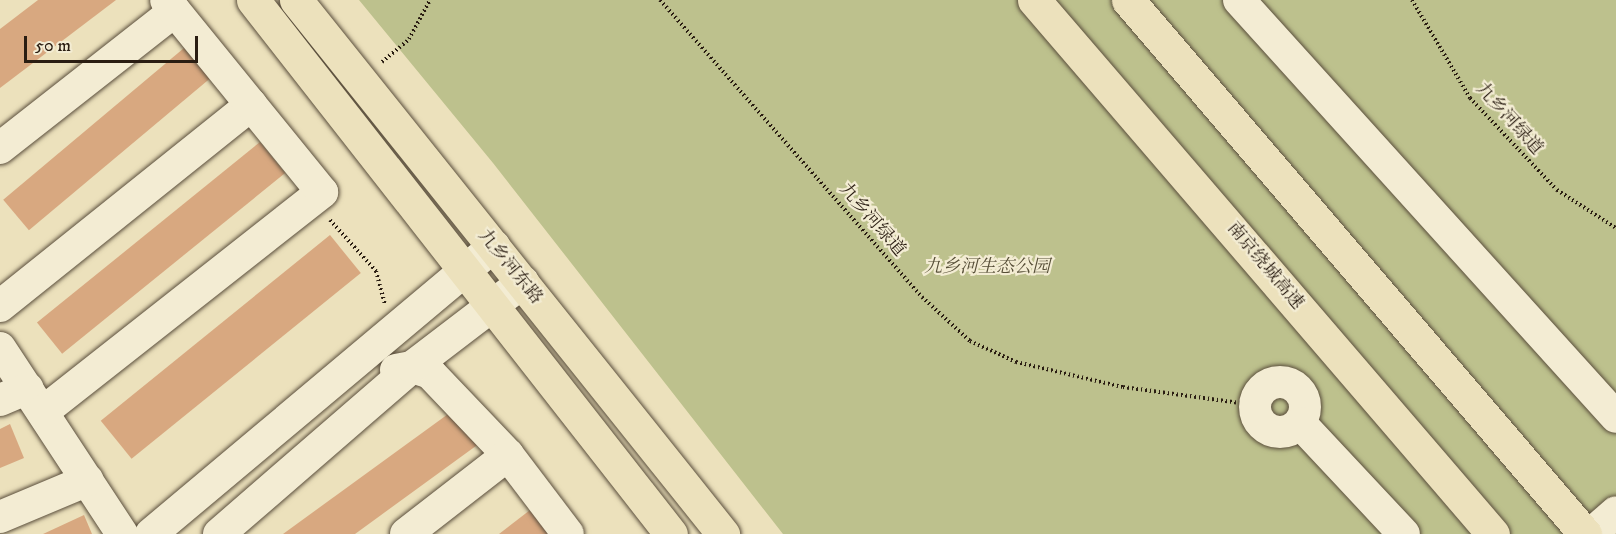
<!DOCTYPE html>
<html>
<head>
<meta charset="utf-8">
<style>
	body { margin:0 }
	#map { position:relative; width:1616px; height:534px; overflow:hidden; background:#ece1bc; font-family:"IM FELL DW Pica","Noto Serif SC",serif }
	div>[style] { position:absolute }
	.green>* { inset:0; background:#bdc18d }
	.building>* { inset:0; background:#d8a880; transform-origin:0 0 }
	.path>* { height:4px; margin-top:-2px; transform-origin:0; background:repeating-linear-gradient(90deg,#2a1d12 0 1.5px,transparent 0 4.5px) }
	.roads { filter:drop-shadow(0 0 2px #5a4e3c) drop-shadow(0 0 2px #5a4e3c) }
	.minor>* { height:32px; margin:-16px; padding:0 16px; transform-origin:16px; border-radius:16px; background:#f3ecd3 }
	.minor>.ring { margin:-16px; padding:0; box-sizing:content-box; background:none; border:32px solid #f3ecd3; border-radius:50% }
	.major>* { height:33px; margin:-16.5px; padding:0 16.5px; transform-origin:16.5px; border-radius:16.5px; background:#ece1bc }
	.highway>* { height:33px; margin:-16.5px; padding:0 16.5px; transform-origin:16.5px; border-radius:16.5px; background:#ece1bc }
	span { translate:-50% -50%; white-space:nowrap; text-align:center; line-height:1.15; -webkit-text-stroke:4.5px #f3ecd3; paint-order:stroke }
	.street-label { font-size:18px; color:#2a1d12 }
	.park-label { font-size:18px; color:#564e37; font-style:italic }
	.scale { position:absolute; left:24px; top:36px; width:174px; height:27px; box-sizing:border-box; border:3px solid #2a1d12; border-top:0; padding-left:8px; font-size:18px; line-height:21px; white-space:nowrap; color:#2a1d12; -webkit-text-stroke:4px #f3ecd3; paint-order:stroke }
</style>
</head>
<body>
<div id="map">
	<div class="green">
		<div style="clip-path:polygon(359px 0,1616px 0,1616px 534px,783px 534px,493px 163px)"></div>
	</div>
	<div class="building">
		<div style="clip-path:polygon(38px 0,116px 0,0 88px,0 29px)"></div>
		<div style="left:184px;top:48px;width:40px;height:236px;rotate:50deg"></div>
		<div style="left:260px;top:142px;width:40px;height:287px;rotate:51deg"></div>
		<div style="left:330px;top:235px;width:49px;height:295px;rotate:51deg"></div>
		<div style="clip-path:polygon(455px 409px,480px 443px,355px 534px,283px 534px)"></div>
		<div style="clip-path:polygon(10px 424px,24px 458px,0 468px,0 429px)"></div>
		<div style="clip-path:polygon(534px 507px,555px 534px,499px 534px)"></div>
		<div style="clip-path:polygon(84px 515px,92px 534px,43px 534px)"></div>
	</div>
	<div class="path">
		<div style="left:660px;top:0;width:396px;rotate:48.6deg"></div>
		<div style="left:922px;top:297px;width:65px;rotate:42.5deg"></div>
		<div style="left:970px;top:341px;width:51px;rotate:24.5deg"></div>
		<div style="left:1016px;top:362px;width:110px;rotate:13.2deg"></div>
		<div style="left:1123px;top:387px;width:133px;rotate:7.8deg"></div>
		<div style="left:1412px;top:0;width:114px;rotate:59.4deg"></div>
		<div style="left:1470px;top:98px;width:127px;rotate:46.6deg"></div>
		<div style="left:1557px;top:190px;width:70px;rotate:32.8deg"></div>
		<div style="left:382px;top:62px;width:35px;rotate:-40deg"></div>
		<div style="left:409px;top:39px;width:44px;rotate:-61.7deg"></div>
		<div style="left:330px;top:220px;width:69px;rotate:48deg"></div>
		<div style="left:376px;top:271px;width:34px;rotate:75deg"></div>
	</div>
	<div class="roads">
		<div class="minor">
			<div style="left:1239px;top:0;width:562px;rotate:47.88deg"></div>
			<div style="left:0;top:148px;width:222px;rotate:-38.1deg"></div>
			<div style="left:0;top:306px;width:322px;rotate:-38.7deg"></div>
			<div style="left:0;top:348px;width:222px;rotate:56.7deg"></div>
			<div style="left:396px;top:370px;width:16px;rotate:-11deg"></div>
			<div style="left:412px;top:367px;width:19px;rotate:18deg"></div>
			<div style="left:430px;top:373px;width:113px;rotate:46.4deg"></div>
			<div style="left:508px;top:455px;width:99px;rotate:52.8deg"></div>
			<div class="ring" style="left:1255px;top:382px;width:18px;height:18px"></div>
			<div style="left:0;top:400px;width:30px;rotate:-23deg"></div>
			<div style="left:44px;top:411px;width:354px;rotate:-38.2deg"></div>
			<div style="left:322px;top:192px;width:247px;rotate:-129.1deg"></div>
			<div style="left:1300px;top:423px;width:152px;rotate:46.9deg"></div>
			<div style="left:0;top:517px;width:95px;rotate:-22.8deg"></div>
			<div style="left:151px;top:534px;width:448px;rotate:-40deg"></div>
			<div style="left:219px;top:534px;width:255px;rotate:-40.9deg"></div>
			<div style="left:412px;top:367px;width:140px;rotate:-37.4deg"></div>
			<div style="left:406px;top:534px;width:129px;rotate:-37.8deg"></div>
			<div style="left:1591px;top:534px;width:33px;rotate:-41deg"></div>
		</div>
		<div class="major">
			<div style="left:253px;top:0;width:678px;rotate:51.95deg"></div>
			<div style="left:296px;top:0;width:684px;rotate:51.35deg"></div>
		</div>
		<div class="highway">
			<div style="left:1034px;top:0;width:704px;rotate:49.32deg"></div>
			<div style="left:1128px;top:0;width:703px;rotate:49.44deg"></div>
		</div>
	</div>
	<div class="street-label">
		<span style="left:1509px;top:119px;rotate:48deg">九乡河绿道</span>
		<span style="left:872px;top:220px;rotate:49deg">九乡河绿道</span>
		<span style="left:1265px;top:266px;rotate:50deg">南京绕城高速</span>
		<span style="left:510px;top:267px;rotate:51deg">九乡河东路</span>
	</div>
	<div class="park-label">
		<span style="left:987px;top:267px">九乡河生态公园</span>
	</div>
	<div class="scale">50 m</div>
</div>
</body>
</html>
